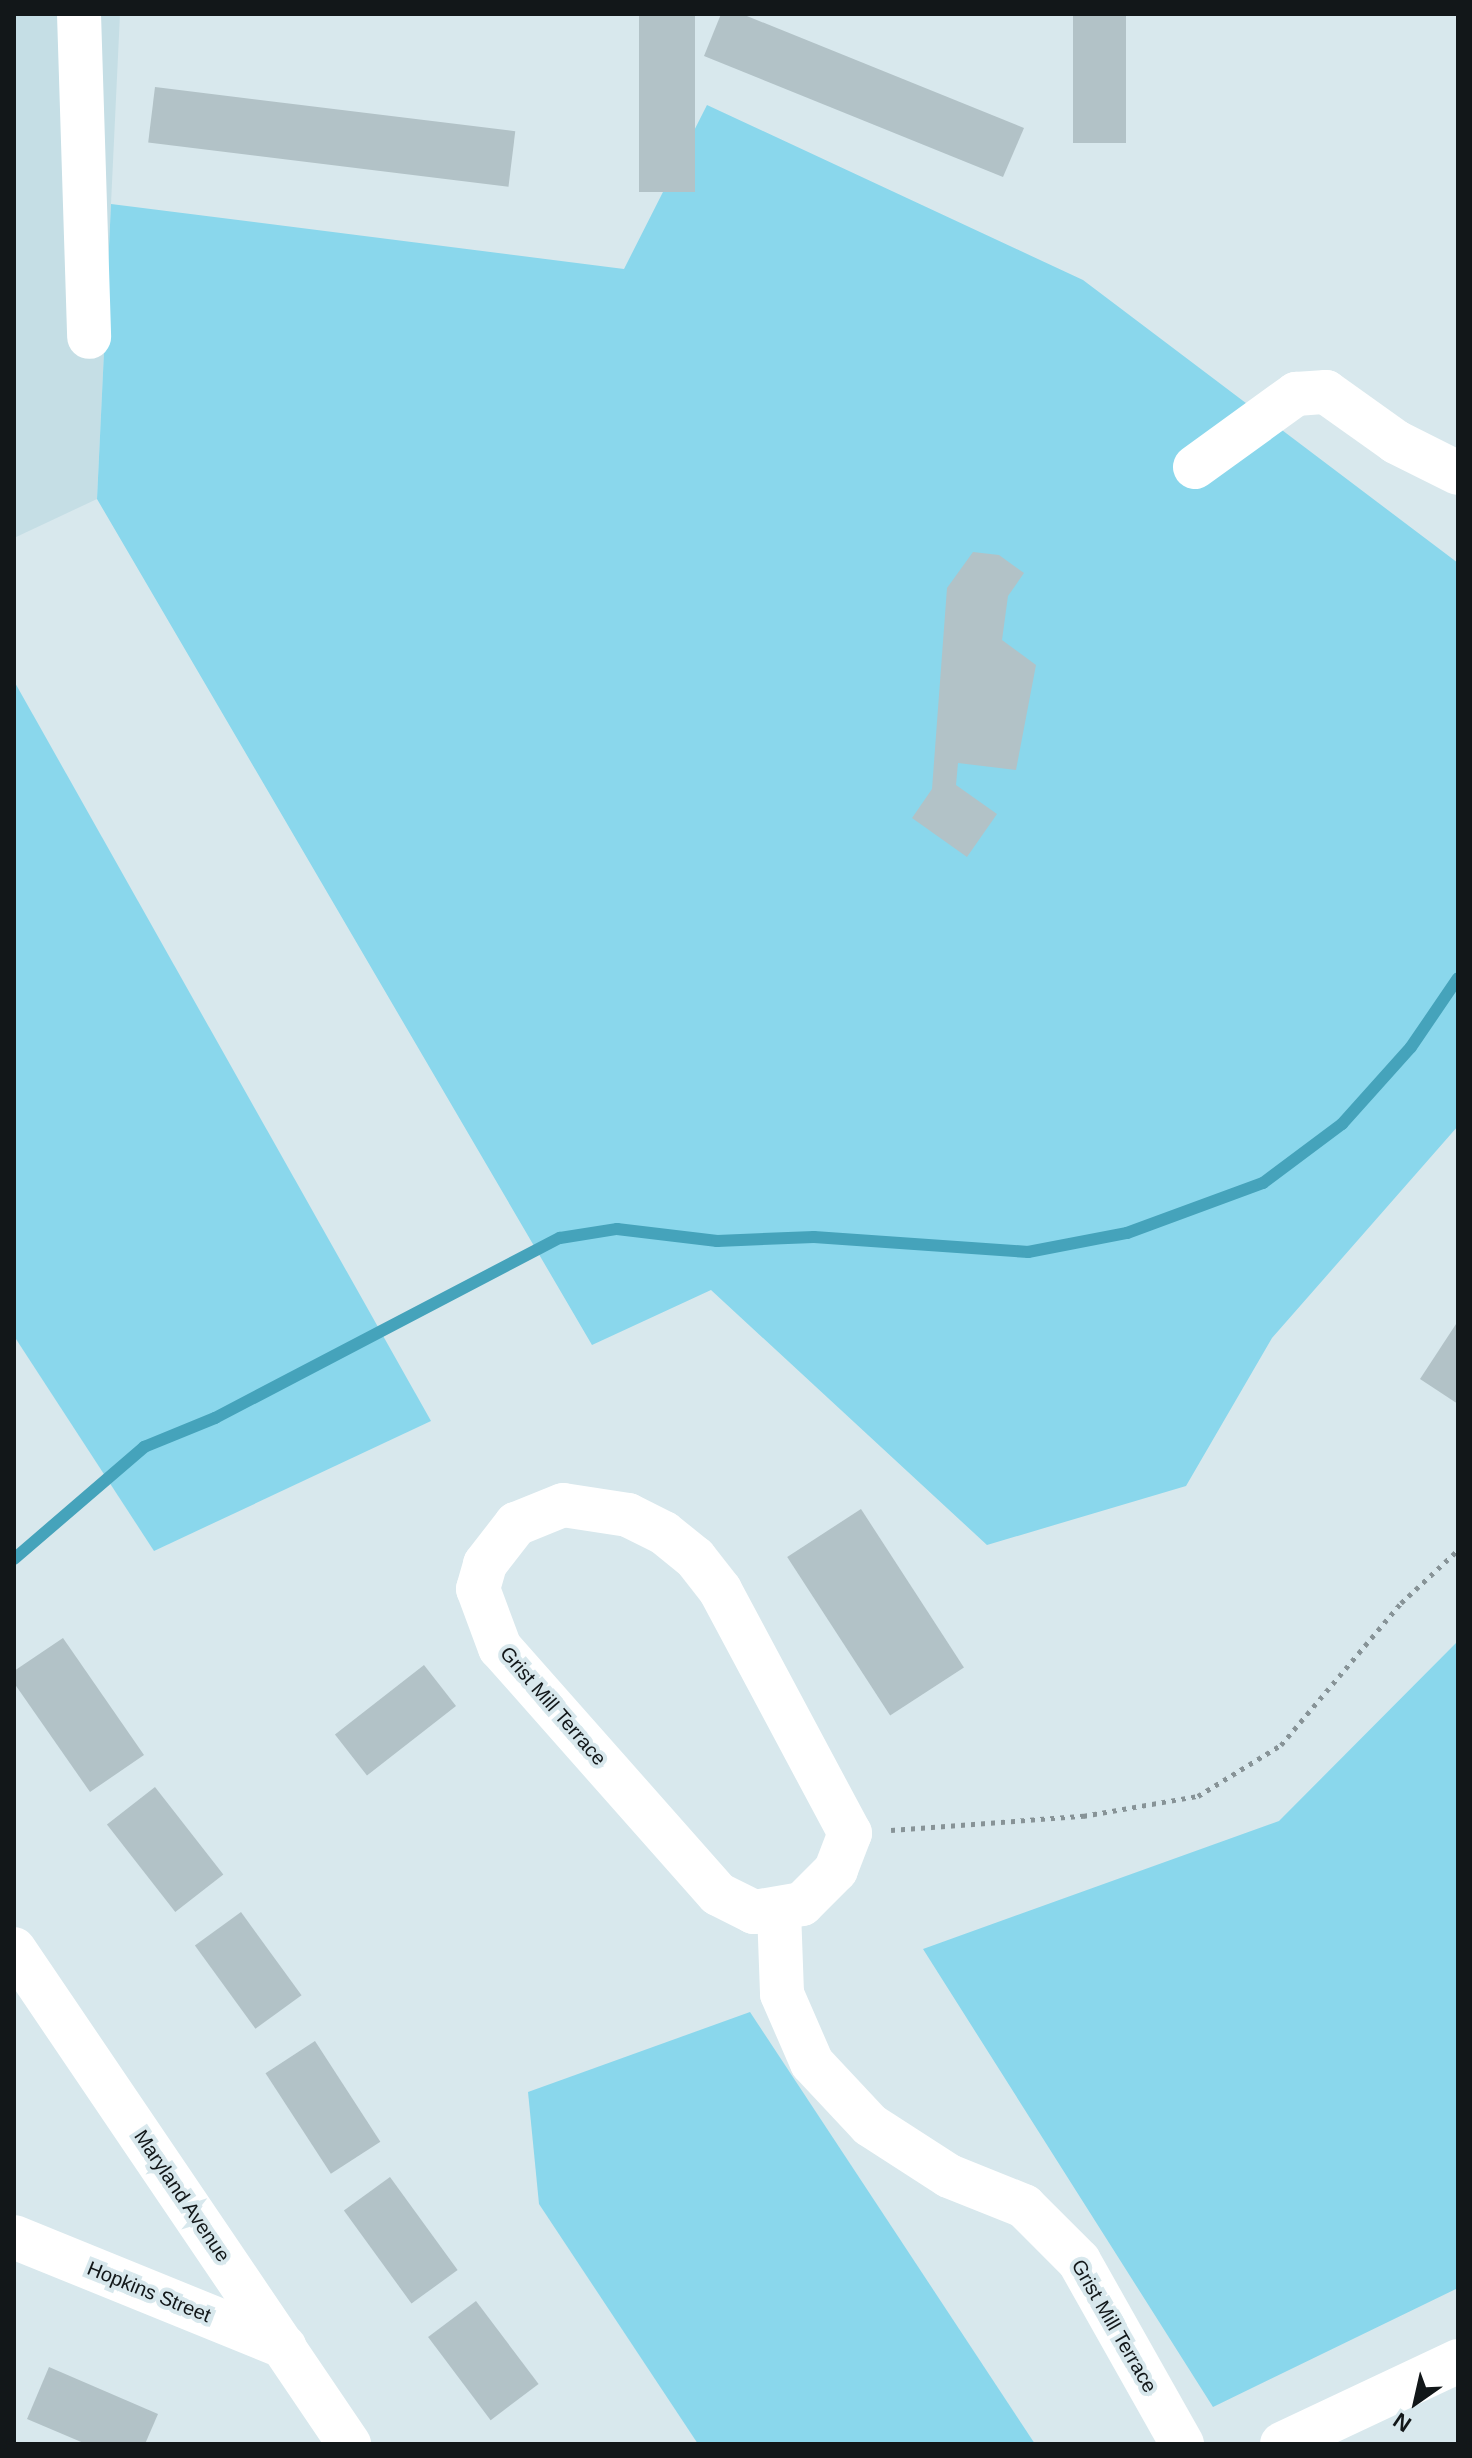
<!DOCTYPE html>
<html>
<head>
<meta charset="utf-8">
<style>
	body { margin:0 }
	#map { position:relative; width:1472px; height:2458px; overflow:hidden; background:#d8e8ed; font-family:Helvetica,sans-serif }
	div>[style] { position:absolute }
	.built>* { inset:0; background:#c5dee5 }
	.green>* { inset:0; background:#8ad7ec }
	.stream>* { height:12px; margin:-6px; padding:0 6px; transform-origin:6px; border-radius:6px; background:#45a3bb }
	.building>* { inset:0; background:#b2c2c7; transform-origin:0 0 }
	.path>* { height:5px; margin-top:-2.5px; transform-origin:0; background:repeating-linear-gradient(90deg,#879397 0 4px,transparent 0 10px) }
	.minor>* { height:44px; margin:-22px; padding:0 22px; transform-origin:22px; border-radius:22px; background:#fff }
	span { translate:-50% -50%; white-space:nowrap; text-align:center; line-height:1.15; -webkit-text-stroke:8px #d8e8ed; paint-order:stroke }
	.street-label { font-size:20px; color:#121719 }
	.frame { position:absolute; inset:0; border:16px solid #121719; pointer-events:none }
	.north { position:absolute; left:1376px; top:2362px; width:80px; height:80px; -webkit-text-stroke:6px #d8e8ed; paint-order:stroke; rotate:214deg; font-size:22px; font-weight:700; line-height:32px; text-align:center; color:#121719 }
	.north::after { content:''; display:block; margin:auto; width:28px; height:36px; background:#121719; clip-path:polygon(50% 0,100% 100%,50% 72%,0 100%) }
</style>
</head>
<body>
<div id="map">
	<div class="built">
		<div style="clip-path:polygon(14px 14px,120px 14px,97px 499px,14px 538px)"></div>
	</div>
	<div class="green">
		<div style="clip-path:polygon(707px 105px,1083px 280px,1458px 563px,1458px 1126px,1272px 1338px,1186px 1486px,987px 1545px,711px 1290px,592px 1345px,97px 499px,111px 204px,624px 269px)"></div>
		<div style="clip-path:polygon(14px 681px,431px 1421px,154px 1551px,14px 1336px)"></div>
		<div style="clip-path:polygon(1458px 1641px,1458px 2288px,1213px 2407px,923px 1949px,1279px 1821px)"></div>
		<div style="clip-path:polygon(750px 2012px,1035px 2444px,698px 2444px,539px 2204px,528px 2092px)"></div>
	</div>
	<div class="stream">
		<div style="left:14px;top:1559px;width:172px;rotate:-40.7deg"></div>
		<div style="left:144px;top:1447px;width:77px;rotate:-22.2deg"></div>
		<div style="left:215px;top:1418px;width:389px;rotate:-27.6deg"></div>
		<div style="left:560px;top:1238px;width:58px;rotate:-9deg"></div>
		<div style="left:617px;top:1229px;width:101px;rotate:6.8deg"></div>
		<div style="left:717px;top:1241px;width:97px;rotate:-2.4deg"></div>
		<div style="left:814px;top:1237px;width:215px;rotate:4deg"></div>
		<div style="left:1028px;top:1252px;width:101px;rotate:-10.9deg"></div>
		<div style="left:1127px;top:1233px;width:145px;rotate:-20.2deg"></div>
		<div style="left:1263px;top:1183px;width:99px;rotate:-36.8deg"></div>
		<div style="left:1342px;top:1124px;width:103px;rotate:-48.1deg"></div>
		<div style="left:1411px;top:1047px;width:83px;rotate:-55.7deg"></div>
	</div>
	<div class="building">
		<div style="left:639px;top:14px;width:56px;height:178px"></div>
		<div style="clip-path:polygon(721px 14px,742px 14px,1024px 128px,1003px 177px,704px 56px)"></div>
		<div style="left:1073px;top:14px;width:53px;height:129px"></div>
		<div style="left:155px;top:87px;width:363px;height:56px;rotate:7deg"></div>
		<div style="clip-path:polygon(973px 552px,999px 555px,1024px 573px,1008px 596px,1002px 640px,1036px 665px,1016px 770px,958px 763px,956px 785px,997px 814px,967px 857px,912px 818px,932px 789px,947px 588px)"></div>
		<div style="clip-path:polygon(1458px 1321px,1458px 1404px,1420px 1379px)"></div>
		<div style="left:861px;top:1509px;width:189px;height:88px;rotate:57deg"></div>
		<div style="clip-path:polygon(63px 1638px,144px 1755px,90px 1792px,14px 1683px,14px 1671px)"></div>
		<div style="left:424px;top:1665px;width:52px;height:113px;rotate:52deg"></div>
		<div style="left:155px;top:1787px;width:111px;height:61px;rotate:52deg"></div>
		<div style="left:241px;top:1912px;width:103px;height:57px;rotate:54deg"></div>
		<div style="left:315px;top:2041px;width:120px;height:59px;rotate:57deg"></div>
		<div style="left:390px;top:2177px;width:115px;height:57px;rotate:54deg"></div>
		<div style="left:476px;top:2301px;width:104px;height:60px;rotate:53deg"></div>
		<div style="clip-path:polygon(49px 2367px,158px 2414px,145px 2444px,86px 2444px,27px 2419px)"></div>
	</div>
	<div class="path">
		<div style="left:891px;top:1830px;width:193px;rotate:-4.2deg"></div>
		<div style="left:1083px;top:1816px;width:117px;rotate:-9.9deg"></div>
		<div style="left:1198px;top:1796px;width:97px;rotate:-31.6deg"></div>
		<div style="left:1281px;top:1745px;width:186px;rotate:-49.8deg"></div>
		<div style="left:1401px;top:1603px;width:78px;rotate:-42.9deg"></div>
	</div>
	<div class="minor">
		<div style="left:79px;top:14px;width:323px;rotate:88.2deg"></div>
		<div style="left:1195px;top:467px;width:125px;rotate:-35.9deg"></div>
		<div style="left:1296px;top:394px;width:30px;rotate:-4deg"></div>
		<div style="left:1326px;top:392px;width:86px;rotate:35.5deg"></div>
		<div style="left:1396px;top:442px;width:69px;rotate:26.6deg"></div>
		<div style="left:563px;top:1505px;width:66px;rotate:8.7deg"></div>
		<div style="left:628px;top:1515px;width:40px;rotate:26.6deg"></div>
		<div style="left:664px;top:1533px;width:40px;rotate:39deg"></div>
		<div style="left:695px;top:1558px;width:41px;rotate:52deg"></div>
		<div style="left:720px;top:1590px;width:276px;rotate:61.9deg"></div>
		<div style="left:850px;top:1833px;width:40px;rotate:111deg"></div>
		<div style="left:836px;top:1870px;width:48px;rotate:135deg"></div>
		<div style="left:802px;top:1904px;width:49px;rotate:170.5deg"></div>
		<div style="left:754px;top:1912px;width:40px;rotate:-153.4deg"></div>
		<div style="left:718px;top:1894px;width:329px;rotate:-131.5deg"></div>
		<div style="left:500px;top:1648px;width:63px;rotate:-110.4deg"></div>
		<div style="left:478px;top:1589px;width:26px;rotate:-74deg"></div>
		<div style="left:485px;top:1564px;width:51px;rotate:-52.2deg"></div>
		<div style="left:516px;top:1524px;width:51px;rotate:-22deg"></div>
		<div style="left:779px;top:1911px;width:83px;rotate:87.9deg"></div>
		<div style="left:782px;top:1994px;width:75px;rotate:66.5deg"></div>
		<div style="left:812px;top:2063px;width:85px;rotate:46.9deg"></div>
		<div style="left:870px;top:2125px;width:94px;rotate:32.8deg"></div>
		<div style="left:949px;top:2176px;width:81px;rotate:21.8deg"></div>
		<div style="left:1024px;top:2206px;width:78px;rotate:45deg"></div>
		<div style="left:1079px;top:2261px;width:210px;rotate:60.6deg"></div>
		<div style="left:14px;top:1949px;width:598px;rotate:55.91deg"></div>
		<div style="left:14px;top:2237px;width:292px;rotate:22.1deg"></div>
		<div style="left:1282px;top:2444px;width:195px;rotate:-25.2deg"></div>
	</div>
	<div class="street-label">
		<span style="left:553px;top:1706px;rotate:49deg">Grist Mill Terrace</span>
		<span style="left:182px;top:2196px;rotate:56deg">Maryland Avenue</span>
		<span style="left:149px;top:2292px;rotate:22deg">Hopkins Street</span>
		<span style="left:1114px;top:2326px;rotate:60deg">Grist Mill Terrace</span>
	</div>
	<div class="frame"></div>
	<div class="north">N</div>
</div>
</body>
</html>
